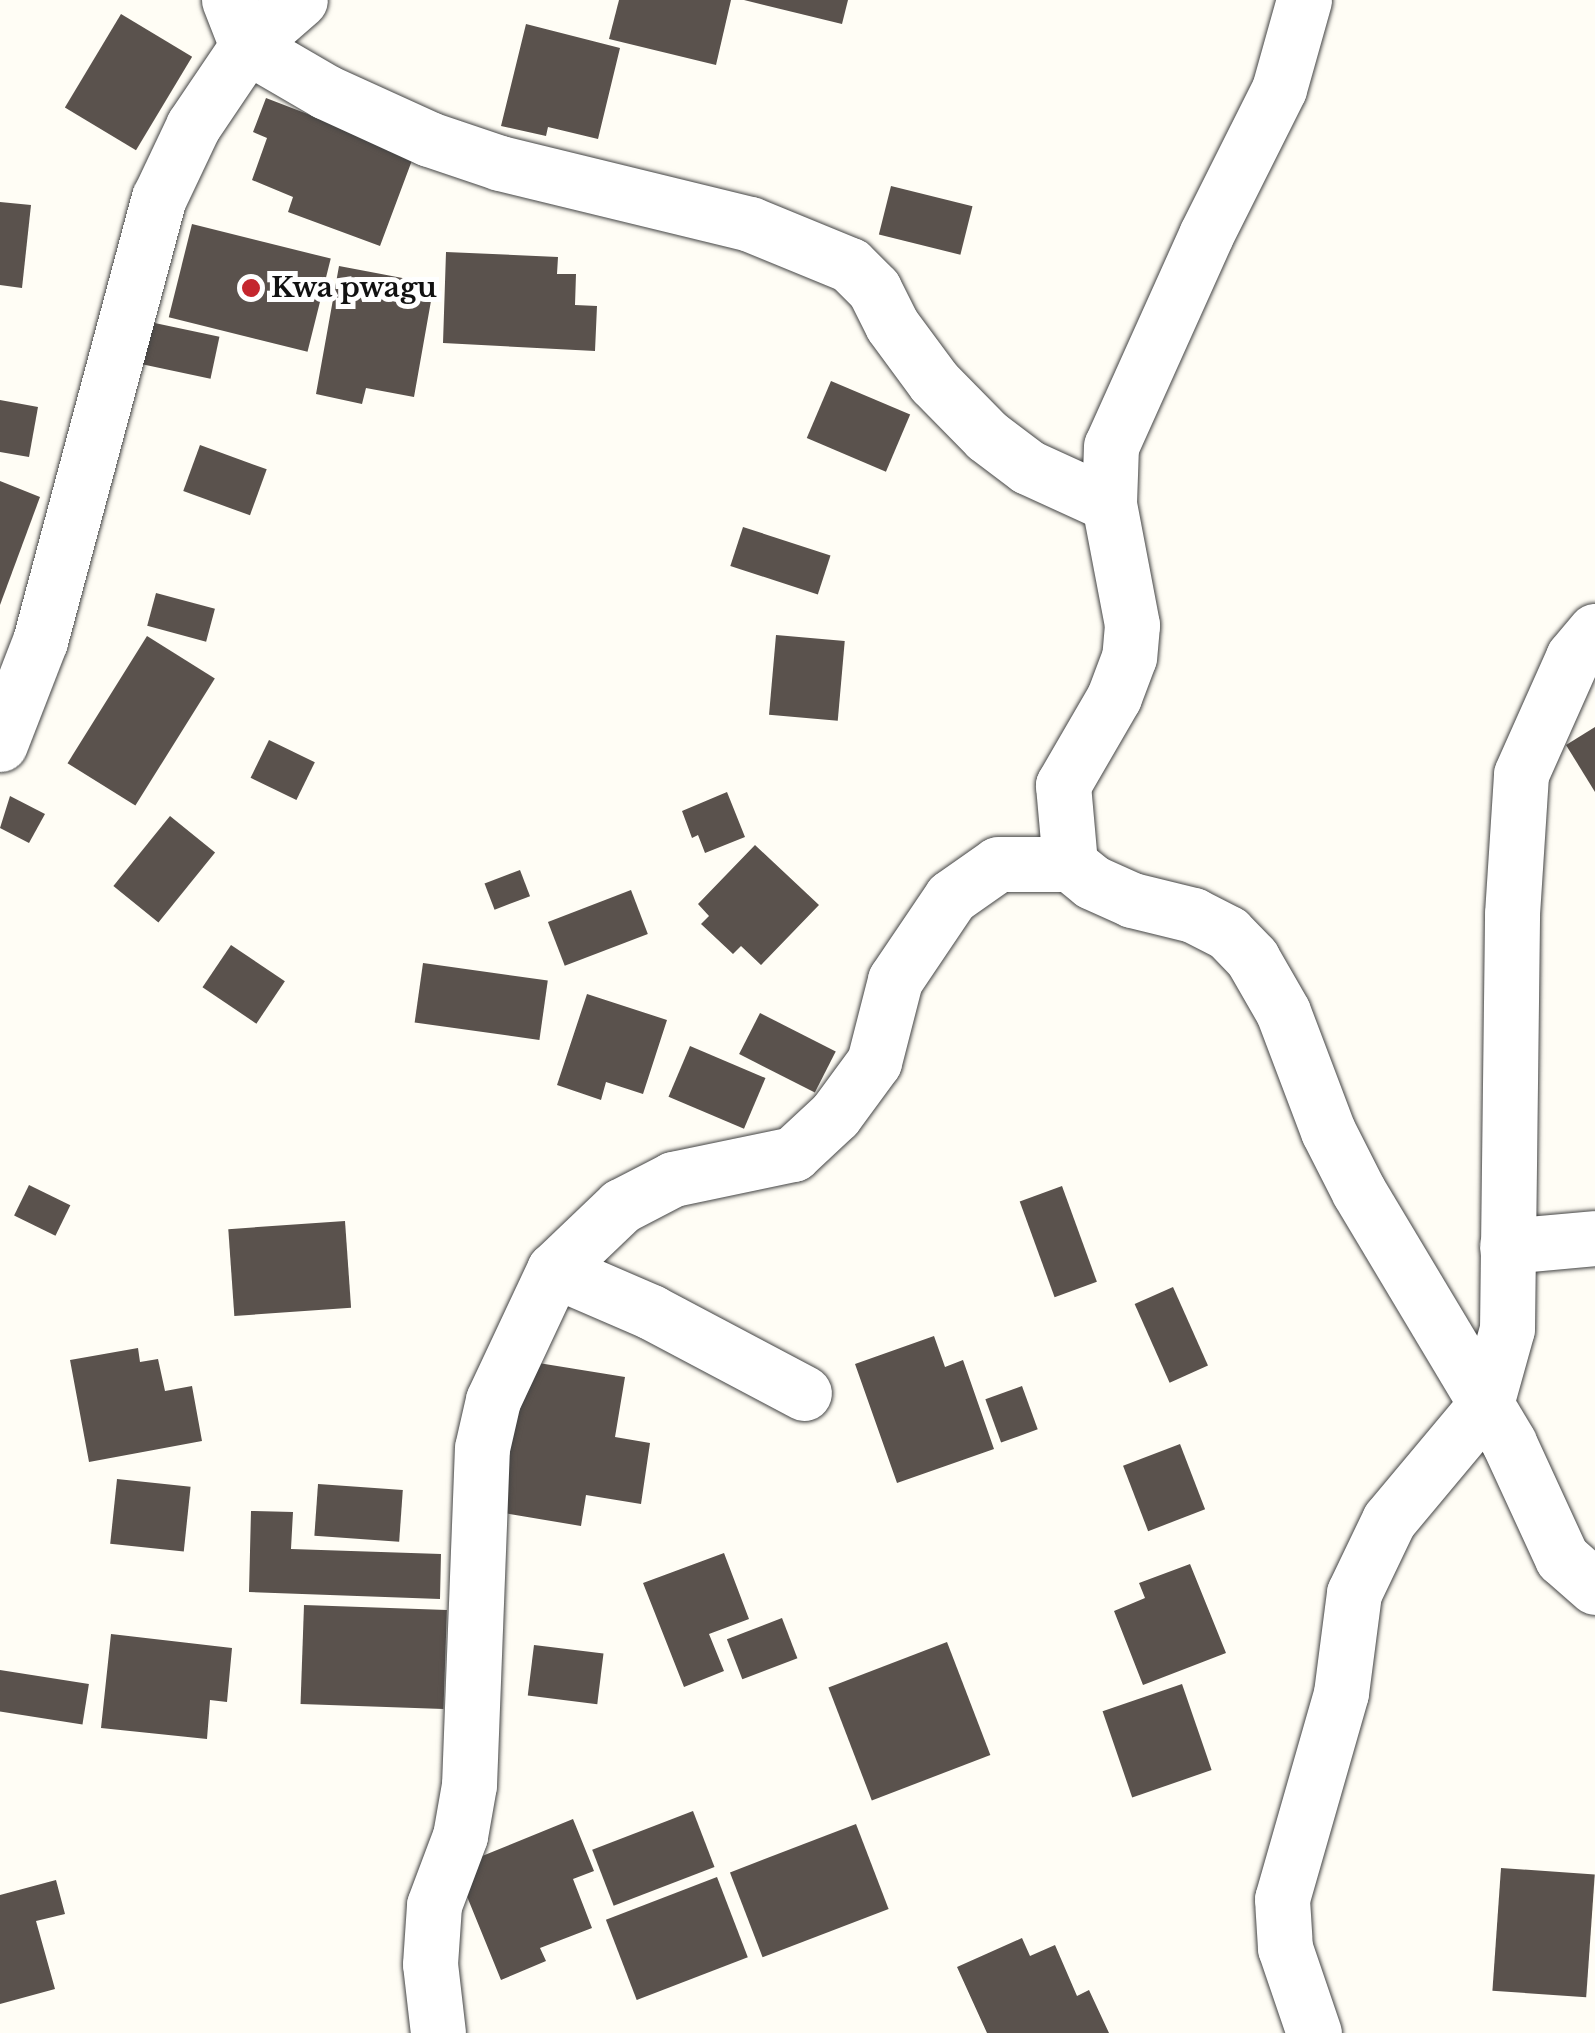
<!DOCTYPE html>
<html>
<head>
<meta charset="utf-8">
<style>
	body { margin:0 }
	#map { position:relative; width:1595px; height:2033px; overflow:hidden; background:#fffdf5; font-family:"Libre Baskerville",serif }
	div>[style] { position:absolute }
	.building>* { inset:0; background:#5a524d; transform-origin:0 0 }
	.roads { filter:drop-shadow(0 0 2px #444) drop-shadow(0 0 2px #444) }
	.minor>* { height:55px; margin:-27.5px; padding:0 27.5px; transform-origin:27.5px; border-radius:27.5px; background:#fff }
	.dots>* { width:28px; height:28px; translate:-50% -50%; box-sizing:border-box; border:5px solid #fff; border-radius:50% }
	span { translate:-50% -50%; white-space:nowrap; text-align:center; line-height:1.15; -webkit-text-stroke:10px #fff; paint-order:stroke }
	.poi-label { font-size:28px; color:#111; font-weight:700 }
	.left { translate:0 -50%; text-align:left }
</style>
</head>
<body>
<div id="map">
	<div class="building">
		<div style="clip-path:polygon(619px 0,731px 0,716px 65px,609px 39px)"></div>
		<div style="clip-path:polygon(744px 0,848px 0,842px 24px)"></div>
		<div style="left:121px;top:14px;width:83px;height:109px;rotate:31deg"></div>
		<div style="clip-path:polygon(526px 24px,620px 48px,598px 139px,548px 127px,546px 136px,501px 126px)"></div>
		<div style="clip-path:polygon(266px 98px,414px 155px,380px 246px,288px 212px,293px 197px,252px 180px,267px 138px,253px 132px)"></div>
		<div style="left:891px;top:186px;width:84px;height:50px;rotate:14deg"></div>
		<div style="clip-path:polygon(0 202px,31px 205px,22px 288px,0 285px)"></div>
		<div style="left:192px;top:224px;width:143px;height:96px;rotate:14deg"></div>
		<div style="clip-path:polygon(446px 252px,558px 257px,557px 274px,576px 274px,575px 305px,597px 306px,595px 351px,443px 343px)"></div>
		<div style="clip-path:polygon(339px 266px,434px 284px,414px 397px,366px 388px,362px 404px,316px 394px)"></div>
		<div style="left:150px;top:322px;width:71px;height:43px;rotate:12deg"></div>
		<div style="left:831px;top:381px;width:86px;height:62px;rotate:23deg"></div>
		<div style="clip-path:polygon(0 400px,38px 407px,29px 457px,0 452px)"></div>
		<div style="left:200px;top:445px;width:71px;height:49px;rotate:20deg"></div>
		<div style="clip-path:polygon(0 481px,40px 497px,0 605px)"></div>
		<div style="left:743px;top:527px;width:92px;height:41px;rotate:18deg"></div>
		<div style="left:156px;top:593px;width:61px;height:34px;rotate:15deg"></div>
		<div style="left:776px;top:635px;width:69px;height:80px;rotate:5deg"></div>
		<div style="left:147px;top:636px;width:80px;height:150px;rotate:32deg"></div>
		<div style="clip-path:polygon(1595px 727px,1595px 792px,1566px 745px)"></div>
		<div style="left:269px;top:740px;width:51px;height:42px;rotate:26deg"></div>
		<div style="clip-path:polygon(727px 792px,745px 837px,705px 853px,698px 835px,692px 838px,682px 811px)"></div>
		<div style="clip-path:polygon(10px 796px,45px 814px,29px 843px,0 828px)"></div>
		<div style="left:170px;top:816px;width:58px;height:90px;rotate:39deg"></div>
		<div style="clip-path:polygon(755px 845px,819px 905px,761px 965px,741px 946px,733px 954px,701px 924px,709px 916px,698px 904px)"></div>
		<div style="left:520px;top:870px;width:28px;height:38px;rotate:69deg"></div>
		<div style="left:631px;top:890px;width:47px;height:89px;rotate:69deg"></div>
		<div style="left:231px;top:945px;width:65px;height:51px;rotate:34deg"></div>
		<div style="left:423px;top:963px;width:126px;height:60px;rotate:8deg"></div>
		<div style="clip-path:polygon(587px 994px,667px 1020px,643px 1094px,606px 1082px,601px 1100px,557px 1085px)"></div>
		<div style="left:760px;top:1013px;width:85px;height:46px;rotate:27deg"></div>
		<div style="left:690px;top:1046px;width:82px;height:55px;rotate:23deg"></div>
		<div style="left:29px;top:1185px;width:46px;height:34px;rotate:26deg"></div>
		<div style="left:1062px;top:1186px;width:102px;height:45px;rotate:70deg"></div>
		<div style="left:345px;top:1221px;width:87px;height:117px;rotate:86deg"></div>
		<div style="left:1173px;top:1287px;width:86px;height:42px;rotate:66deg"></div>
		<div style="clip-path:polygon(934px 1336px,945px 1367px,963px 1360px,994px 1449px,897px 1483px,855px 1364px)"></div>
		<div style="clip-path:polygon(138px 1348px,140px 1362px,158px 1359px,165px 1391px,192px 1386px,202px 1441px,89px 1462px,70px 1360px)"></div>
		<div style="clip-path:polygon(520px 1360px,625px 1377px,615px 1437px,650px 1443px,641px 1504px,586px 1495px,581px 1526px,498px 1512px)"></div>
		<div style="left:1022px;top:1386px;width:46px;height:39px;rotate:70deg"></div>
		<div style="left:1180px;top:1444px;width:70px;height:61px;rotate:69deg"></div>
		<div style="left:117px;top:1479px;width:74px;height:65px;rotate:6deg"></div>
		<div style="left:318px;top:1484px;width:85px;height:52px;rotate:4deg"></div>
		<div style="clip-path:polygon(251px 1511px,293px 1512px,291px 1549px,441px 1554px,440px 1599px,249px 1592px)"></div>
		<div style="clip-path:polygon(724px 1553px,749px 1619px,709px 1634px,724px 1671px,684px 1687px,643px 1583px)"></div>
		<div style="clip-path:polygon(1190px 1564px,1226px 1653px,1143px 1685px,1114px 1611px,1145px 1598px,1139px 1583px)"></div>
		<div style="left:304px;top:1605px;width:143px;height:99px;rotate:2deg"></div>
		<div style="left:782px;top:1618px;width:43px;height:59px;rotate:69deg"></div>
		<div style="clip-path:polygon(111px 1634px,232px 1648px,227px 1702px,210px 1700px,207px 1739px,101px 1728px)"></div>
		<div style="left:947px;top:1642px;width:121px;height:127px;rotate:69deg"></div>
		<div style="left:534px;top:1645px;width:70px;height:51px;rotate:7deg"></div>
		<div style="left:0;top:1670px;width:90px;height:41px;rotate:9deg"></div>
		<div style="left:1182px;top:1684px;width:91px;height:84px;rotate:71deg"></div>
		<div style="left:693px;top:1811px;width:60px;height:108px;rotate:69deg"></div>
		<div style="clip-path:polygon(573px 1819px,594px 1871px,573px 1879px,592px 1928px,540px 1948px,546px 1961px,501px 1980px,455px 1867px)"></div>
		<div style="left:856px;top:1824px;width:91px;height:135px;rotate:69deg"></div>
		<div style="left:1501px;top:1868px;width:94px;height:123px;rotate:4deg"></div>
		<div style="left:717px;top:1877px;width:86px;height:119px;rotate:69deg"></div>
		<div style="clip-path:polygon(56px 1880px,65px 1914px,36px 1921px,55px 1989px,0 2004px,0 1895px)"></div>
		<div style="clip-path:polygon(1022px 1938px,1030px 1956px,1055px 1945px,1077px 1996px,1089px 1990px,1109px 2033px,987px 2033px,957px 1967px)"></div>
	</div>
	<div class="roads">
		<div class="minor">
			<div style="left:229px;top:0;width:49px;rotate:68.6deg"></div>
			<div style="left:247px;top:46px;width:91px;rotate:30.2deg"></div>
			<div style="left:326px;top:92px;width:113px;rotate:24.5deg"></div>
			<div style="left:429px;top:139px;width:75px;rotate:18.7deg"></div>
			<div style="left:500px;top:163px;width:257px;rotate:13.7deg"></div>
			<div style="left:750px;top:224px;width:108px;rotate:22.3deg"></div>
			<div style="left:850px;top:265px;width:34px;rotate:45deg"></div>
			<div style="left:874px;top:289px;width:40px;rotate:63.4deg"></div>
			<div style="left:892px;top:325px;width:71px;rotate:53.6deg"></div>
			<div style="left:934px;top:382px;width:76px;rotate:45.5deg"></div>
			<div style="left:987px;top:436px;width:51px;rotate:37.1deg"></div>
			<div style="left:1028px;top:467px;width:89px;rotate:24.6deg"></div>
			<div style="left:1304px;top:0;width:92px;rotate:105.7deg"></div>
			<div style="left:1279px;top:89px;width:163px;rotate:116.6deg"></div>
			<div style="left:1206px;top:235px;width:231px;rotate:114.2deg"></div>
			<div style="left:1111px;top:446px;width:58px;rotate:92deg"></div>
			<div style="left:1109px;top:504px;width:123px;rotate:79.2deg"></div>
			<div style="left:1132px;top:625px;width:32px;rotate:95deg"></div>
			<div style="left:1129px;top:657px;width:43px;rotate:110.6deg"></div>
			<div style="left:1114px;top:697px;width:102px;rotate:120.1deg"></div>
			<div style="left:1063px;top:785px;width:79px;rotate:84.9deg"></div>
			<div style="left:1070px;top:864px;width:28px;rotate:39deg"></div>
			<div style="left:1092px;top:882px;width:44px;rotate:24.2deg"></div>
			<div style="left:1132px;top:900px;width:63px;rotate:13.8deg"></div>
			<div style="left:1193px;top:915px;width:39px;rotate:27deg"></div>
			<div style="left:1228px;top:933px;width:35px;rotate:46deg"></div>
			<div style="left:1252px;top:958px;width:62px;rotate:60.1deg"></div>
			<div style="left:1283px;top:1012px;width:127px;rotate:69.3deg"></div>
			<div style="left:1328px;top:1131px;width:68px;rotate:63.1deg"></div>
			<div style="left:1359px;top:1192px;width:292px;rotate:59.1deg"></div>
			<div style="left:1509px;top:1443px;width:127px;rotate:65.3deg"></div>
			<div style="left:1562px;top:1558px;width:44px;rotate:41.3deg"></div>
			<div style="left:0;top:744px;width:110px;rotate:-68.8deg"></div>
			<div style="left:40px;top:641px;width:459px;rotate:-75deg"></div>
			<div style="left:159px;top:198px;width:80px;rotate:-64.7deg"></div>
			<div style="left:193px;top:126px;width:97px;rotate:-56deg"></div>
			<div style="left:247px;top:46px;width:70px;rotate:-41deg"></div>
			<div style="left:1507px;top:1246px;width:88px;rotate:-5.2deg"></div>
			<div style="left:554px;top:1270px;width:106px;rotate:23.4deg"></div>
			<div style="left:651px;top:1312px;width:173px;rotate:27.9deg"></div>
			<div style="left:438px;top:2033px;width:69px;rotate:-96.6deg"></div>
			<div style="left:430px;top:1964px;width:59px;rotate:-86.1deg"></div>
			<div style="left:434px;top:1905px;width:74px;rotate:-69.4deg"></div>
			<div style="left:460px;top:1836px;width:52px;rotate:-80deg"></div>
			<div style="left:469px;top:1785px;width:337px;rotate:-87.8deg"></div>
			<div style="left:482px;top:1448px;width:49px;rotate:-77.1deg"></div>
			<div style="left:493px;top:1400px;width:144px;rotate:-64.9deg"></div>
			<div style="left:554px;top:1270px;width:93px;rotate:-43.7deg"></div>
			<div style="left:621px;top:1206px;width:59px;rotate:-27.4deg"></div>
			<div style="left:673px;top:1179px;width:123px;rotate:-11.8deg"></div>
			<div style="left:793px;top:1154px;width:57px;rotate:-42.9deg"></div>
			<div style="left:835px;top:1115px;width:66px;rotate:-53.7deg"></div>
			<div style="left:874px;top:1062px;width:85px;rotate:-75.6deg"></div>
			<div style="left:895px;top:980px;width:100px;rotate:-56deg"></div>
			<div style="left:951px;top:897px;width:57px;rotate:-35.1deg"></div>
			<div style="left:998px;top:864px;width:72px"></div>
			<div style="left:1314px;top:2033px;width:90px;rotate:-108.8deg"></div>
			<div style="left:1285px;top:1948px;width:49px;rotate:-93.5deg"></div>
			<div style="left:1282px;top:1899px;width:214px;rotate:-74deg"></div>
			<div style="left:1341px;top:1693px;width:101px;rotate:-82.6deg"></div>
			<div style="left:1354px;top:1593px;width:81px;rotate:-64.4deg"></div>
			<div style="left:1389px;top:1520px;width:151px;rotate:-50.1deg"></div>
			<div style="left:1486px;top:1404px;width:78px;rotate:-74.4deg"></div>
			<div style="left:1507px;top:1329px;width:415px;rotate:-89.3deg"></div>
			<div style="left:1512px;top:914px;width:140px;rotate:-86.3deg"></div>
			<div style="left:1521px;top:774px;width:128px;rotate:-66deg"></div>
			<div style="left:1573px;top:657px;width:34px;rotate:-50deg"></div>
		</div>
	</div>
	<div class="dots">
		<div style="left:251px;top:288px;background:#c4262e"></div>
	</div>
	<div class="poi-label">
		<span class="left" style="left:271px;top:288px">Kwa pwagu</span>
	</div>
</div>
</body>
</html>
